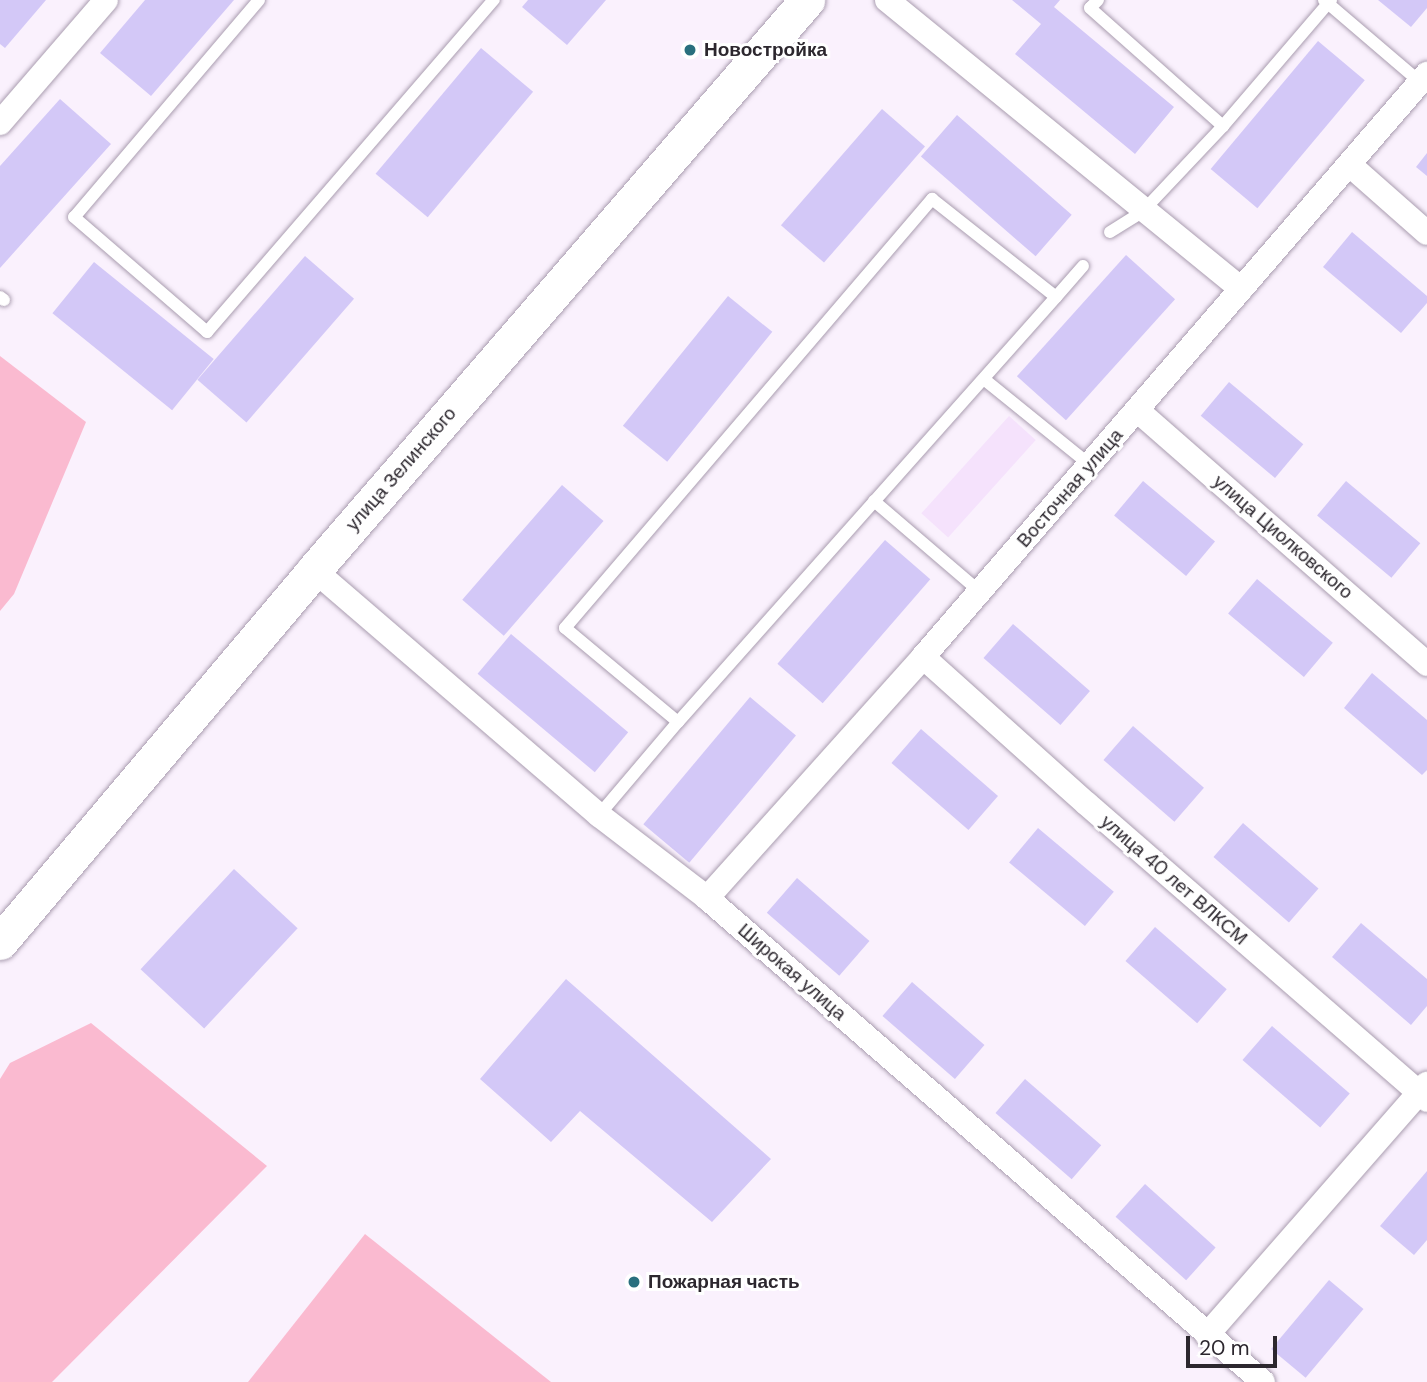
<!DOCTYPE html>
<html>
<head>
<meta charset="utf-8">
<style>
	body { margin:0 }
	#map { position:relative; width:1427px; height:1382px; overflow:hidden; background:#faf1fd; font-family:"DM Sans",sans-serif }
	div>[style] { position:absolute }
	.built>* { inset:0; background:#f5e2fc; transform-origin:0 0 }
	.green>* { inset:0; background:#fabad0 }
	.building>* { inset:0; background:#d3c8f7; transform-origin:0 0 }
	.roads { filter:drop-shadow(0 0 2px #aa9db0) drop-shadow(0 0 2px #aa9db0) }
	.service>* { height:12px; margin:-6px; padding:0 6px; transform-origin:6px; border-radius:6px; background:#fff }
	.minor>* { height:24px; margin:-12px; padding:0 12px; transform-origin:12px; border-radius:12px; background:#fff }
	.secondary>* { height:35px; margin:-17.5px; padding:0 17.5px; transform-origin:17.5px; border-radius:17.5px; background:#fff }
	.dots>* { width:19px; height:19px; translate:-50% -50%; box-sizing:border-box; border:4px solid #fff; border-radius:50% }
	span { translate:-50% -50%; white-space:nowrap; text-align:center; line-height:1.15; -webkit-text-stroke:6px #fff; paint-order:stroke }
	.poi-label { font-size:19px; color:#2c272e; font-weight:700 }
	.left { translate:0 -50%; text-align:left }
	.street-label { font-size:19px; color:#2c272e }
	.scale { position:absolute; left:1186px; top:1336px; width:91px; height:32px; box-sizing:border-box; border:4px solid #2c272e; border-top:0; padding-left:9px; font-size:21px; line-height:24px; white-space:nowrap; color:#2c272e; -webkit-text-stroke:5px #fff; paint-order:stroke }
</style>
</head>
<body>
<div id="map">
	<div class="built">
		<div style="left:1009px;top:416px;width:36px;height:131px;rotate:42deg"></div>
	</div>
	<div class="green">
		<div style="clip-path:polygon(0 356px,86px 422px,14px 594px,0 611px)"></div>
		<div style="clip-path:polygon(91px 1023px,267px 1166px,52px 1382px,0 1382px,0 1079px,10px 1063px)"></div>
		<div style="clip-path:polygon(365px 1234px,551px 1382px,248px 1382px)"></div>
	</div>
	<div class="building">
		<div style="clip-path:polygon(0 0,46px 0,5px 48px,0 44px)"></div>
		<div style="clip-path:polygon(145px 0,234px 0,151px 96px,100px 53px)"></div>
		<div style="clip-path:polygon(528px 0,606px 0,567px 45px,522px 7px)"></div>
		<div style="clip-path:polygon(1012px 0,1060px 0,1054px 7px,1174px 107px,1135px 154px,1015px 54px,1041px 24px)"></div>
		<div style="clip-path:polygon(1378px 0,1427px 0,1427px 8px,1411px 27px)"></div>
		<div style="left:1318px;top:41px;width:61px;height:167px;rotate:40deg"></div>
		<div style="left:481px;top:48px;width:68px;height:164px;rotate:40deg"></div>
		<div style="clip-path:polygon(60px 99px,111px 144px,0 268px,0 166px)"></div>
		<div style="left:882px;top:109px;width:57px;height:154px;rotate:41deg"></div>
		<div style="left:957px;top:115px;width:152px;height:55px;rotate:41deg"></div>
		<div style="clip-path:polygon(1427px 153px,1427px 176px,1416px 167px)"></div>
		<div style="clip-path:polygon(1352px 232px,1427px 296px,1427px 303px,1401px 333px,1323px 267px)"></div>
		<div style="left:1126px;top:255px;width:66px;height:163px;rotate:42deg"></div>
		<div style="left:305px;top:256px;width:65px;height:164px;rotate:41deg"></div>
		<div style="left:94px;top:262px;width:154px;height:66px;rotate:39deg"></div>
		<div style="left:728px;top:296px;width:57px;height:167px;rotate:39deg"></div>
		<div style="left:1229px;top:382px;width:97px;height:44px;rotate:40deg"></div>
		<div style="left:1143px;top:481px;width:94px;height:45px;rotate:40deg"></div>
		<div style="left:1346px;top:481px;width:97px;height:45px;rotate:40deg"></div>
		<div style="left:562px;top:485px;width:55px;height:152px;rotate:41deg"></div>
		<div style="left:885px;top:540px;width:60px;height:164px;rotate:41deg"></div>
		<div style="left:1257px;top:579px;width:99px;height:45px;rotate:40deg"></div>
		<div style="left:1013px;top:624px;width:102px;height:45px;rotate:41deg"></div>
		<div style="left:511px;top:634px;width:153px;height:52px;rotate:40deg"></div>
		<div style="clip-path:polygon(1372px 673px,1427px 720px,1427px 770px,1422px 775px,1344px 708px)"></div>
		<div style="left:750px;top:697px;width:60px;height:166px;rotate:40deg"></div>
		<div style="left:1133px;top:726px;width:94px;height:45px;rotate:41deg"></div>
		<div style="left:921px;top:729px;width:102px;height:45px;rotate:41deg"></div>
		<div style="left:1243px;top:823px;width:100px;height:45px;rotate:41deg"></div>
		<div style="left:1038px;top:828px;width:99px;height:45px;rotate:40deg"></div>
		<div style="left:234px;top:869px;width:87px;height:137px;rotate:43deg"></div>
		<div style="left:797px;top:878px;width:96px;height:46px;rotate:41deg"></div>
		<div style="clip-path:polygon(1361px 923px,1427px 979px,1427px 1006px,1411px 1025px,1332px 957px)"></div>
		<div style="left:1155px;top:927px;width:95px;height:45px;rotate:41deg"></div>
		<div style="clip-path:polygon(566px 979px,771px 1159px,712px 1222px,580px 1111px,551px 1142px,480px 1079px)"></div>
		<div style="left:912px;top:982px;width:96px;height:45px;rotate:41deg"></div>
		<div style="left:1272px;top:1026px;width:103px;height:45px;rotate:41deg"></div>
		<div style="left:1025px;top:1079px;width:101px;height:45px;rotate:41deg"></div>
		<div style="clip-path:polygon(1427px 1171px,1427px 1240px,1414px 1255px,1380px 1226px)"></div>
		<div style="left:1145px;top:1184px;width:95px;height:44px;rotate:42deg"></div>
		<div style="left:1329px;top:1280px;width:45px;height:90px;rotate:40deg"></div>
	</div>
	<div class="roads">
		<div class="service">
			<div style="left:259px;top:0;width:285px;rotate:130.4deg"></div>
			<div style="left:74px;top:217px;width:176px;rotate:40.8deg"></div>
			<div style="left:207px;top:332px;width:439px;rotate:-49.2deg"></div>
			<div style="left:1098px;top:0;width:11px;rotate:135deg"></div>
			<div style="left:1090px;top:8px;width:178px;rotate:41.6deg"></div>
			<div style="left:1223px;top:126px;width:166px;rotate:-49.4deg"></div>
			<div style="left:1324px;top:0;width:126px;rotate:40.5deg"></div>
			<div style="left:1110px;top:232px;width:39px;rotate:-32deg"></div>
			<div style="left:1143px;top:211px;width:117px;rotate:-46.7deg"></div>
			<div style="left:0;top:297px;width:5px;rotate:37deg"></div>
			<div style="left:1056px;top:297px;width:569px;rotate:131.65deg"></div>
			<div style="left:678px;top:722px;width:147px;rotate:-140.2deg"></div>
			<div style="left:565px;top:628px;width:565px;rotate:-49.45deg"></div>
			<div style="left:932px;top:199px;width:158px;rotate:38.3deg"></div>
			<div style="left:1056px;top:297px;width:41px;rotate:-48.9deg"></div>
			<div style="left:985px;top:380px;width:135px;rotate:39deg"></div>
			<div style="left:874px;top:501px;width:138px;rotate:40.6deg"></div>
			<div style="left:599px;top:815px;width:122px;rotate:-49.7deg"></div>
		</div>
		<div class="minor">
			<div style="left:887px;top:0;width:457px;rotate:39.2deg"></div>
			<div style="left:0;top:123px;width:162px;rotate:-49.2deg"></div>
			<div style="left:1351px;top:166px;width:101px;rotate:41.4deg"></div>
			<div style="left:1138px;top:411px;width:384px;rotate:41.2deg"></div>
			<div style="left:314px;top:570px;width:376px;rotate:40.7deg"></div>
			<div style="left:599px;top:815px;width:136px;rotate:37.5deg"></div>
			<div style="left:707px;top:898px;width:737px;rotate:41.04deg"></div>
			<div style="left:923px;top:657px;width:220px;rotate:41.9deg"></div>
			<div style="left:1087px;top:804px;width:451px;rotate:41deg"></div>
			<div style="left:707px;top:898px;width:324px;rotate:-48.1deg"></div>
			<div style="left:923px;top:657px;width:771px;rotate:-49.16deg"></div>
			<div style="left:1207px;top:1335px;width:334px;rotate:-48.8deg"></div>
		</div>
		<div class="secondary">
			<div style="left:0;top:942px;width:487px;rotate:-49.8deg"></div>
			<div style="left:314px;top:570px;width:754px;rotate:-49.14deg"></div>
		</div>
	</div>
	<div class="dots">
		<div style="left:690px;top:50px;background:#296f7e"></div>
		<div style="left:634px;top:1282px;background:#296f7e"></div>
	</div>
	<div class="poi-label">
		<span class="left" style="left:704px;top:50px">Новостройка</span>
		<span class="left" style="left:648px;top:1282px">Пожарная часть</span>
	</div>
	<div class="street-label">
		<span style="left:401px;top:469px;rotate:-49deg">улица Зелинского</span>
		<span style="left:1070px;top:488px;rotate:-49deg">Восточная улица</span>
		<span style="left:1283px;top:537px;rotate:41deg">улица Циолковского</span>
		<span style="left:1174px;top:880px;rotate:41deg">улица 40 лет ВЛКСМ</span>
		<span style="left:792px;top:972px;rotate:41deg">Широкая улица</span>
	</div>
	<div class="scale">20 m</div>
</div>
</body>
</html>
